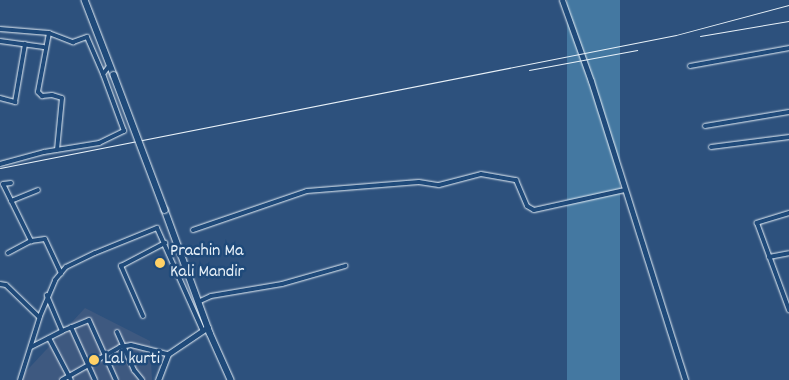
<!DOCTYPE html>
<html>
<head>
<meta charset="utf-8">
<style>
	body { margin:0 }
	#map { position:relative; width:789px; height:380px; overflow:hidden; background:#2d517d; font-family:Dekko,sans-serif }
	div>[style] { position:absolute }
	.built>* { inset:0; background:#3e5980 }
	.water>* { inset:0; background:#4478a1; transform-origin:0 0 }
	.roads { filter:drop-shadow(0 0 1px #e8f1f8) drop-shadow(0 0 1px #e8f1f8) }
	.minor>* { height:4px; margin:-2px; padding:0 2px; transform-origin:2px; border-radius:2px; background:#1f4a7a }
	.tertiary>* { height:5px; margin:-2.5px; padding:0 2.5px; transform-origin:2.5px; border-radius:2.5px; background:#1f4a7a }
	.secondary>* { height:5.5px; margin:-2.75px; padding:0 2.75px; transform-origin:2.75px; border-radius:2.75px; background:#1f4a7a }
	.rail>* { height:1px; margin:-0.5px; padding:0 0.5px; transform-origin:0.5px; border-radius:0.5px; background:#e8f1f8 }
	.bridges { filter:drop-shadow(0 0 1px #e8f1f8) drop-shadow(0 0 1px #e8f1f8) }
	.secondary-bridge>* { height:5.5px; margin:-2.75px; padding:0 2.75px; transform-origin:2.75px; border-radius:2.75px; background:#1f4a7a }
	.dots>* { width:14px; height:14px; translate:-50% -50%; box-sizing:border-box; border:2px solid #1f4a7a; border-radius:50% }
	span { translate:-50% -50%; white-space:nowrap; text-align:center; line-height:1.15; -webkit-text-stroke:5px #1f4a7a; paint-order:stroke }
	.poi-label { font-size:18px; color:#e8f1f8 }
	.left { translate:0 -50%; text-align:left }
</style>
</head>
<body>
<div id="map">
	<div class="built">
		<div style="clip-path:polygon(85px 308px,150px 341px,152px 380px,18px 380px)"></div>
	</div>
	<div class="water">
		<div style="left:567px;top:0;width:53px;height:400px"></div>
	</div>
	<div class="roads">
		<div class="minor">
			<div style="left:0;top:29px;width:49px;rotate:4.7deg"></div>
			<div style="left:49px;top:33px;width:60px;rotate:100.6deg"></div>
			<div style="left:38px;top:92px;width:6px;rotate:45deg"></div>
			<div style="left:42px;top:96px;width:10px;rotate:-6deg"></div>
			<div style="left:52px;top:95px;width:10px;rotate:17deg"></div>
			<div style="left:62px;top:98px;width:52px;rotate:95.5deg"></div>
			<div style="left:49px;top:33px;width:26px;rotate:21deg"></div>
			<div style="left:73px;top:42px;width:15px;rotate:-20deg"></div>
			<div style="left:87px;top:37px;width:40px;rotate:66.6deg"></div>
			<div style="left:0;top:41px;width:44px;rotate:7.8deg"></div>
			<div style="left:690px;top:66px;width:101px;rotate:-10.3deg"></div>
			<div style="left:0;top:98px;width:16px;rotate:15deg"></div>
			<div style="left:15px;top:102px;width:59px;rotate:-80.2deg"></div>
			<div style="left:705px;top:126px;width:85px;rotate:-9.5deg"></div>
			<div style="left:711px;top:147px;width:79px;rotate:-7.3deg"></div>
			<div style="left:0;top:164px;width:46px;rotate:-15.3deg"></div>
			<div style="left:44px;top:152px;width:56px;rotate:-9.3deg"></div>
			<div style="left:99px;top:143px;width:28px;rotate:-26deg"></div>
			<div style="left:124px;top:131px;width:61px;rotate:-110.2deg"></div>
			<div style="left:103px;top:74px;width:11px;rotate:-52deg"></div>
			<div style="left:11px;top:183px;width:8px;rotate:173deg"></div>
			<div style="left:3px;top:184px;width:64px;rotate:63.8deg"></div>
			<div style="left:31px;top:241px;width:14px;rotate:-8deg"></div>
			<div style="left:45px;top:239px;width:38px;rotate:65deg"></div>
			<div style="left:11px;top:201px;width:29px;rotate:-22deg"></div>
			<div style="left:789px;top:213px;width:34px;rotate:163deg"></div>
			<div style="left:757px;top:223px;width:93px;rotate:69.8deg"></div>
			<div style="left:193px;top:230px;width:120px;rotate:-18.9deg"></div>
			<div style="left:307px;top:191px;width:112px;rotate:-4.6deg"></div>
			<div style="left:419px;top:182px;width:20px;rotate:9deg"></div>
			<div style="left:439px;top:185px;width:43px;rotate:-14.7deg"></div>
			<div style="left:481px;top:174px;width:36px;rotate:10deg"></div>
			<div style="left:516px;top:180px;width:28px;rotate:67deg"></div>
			<div style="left:527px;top:206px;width:8px;rotate:30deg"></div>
			<div style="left:534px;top:210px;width:93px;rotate:-12.4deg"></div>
			<div style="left:8px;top:253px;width:26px;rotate:-28deg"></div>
			<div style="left:769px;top:257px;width:20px;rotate:-11deg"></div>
			<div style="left:0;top:284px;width:6px;rotate:9deg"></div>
			<div style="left:6px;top:285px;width:46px;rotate:44.1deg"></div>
			<div style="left:198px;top:302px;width:14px;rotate:-25deg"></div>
			<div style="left:211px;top:296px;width:72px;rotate:-9.6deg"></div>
			<div style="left:282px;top:284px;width:66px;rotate:-15.9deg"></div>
			<div style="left:143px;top:316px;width:55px;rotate:-113.7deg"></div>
			<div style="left:121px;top:266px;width:50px;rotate:-27.6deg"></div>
			<div style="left:71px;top:327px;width:58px;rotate:65.6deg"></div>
			<div style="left:62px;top:331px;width:29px;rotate:-22deg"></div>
			<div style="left:89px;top:320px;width:66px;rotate:65.8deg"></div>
			<div style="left:117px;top:332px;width:42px;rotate:65.9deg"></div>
			<div style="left:134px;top:370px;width:13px;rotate:51deg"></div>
			<div style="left:49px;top:338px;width:47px;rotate:62.4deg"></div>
			<div style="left:31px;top:347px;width:35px;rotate:-27deg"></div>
			<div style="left:62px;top:331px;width:39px;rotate:-113deg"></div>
			<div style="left:20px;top:380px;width:67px;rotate:-72.6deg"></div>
			<div style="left:40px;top:316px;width:39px;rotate:-67deg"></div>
			<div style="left:55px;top:280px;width:17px;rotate:-50deg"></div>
			<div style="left:66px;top:267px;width:32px;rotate:-26deg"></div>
			<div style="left:95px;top:253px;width:67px;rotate:-22deg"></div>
			<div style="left:157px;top:228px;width:111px;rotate:66deg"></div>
			<div style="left:62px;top:380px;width:67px;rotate:-29.6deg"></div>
			<div style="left:120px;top:347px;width:11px;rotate:-10deg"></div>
			<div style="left:131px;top:345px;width:38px;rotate:14deg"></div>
		</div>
		<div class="tertiary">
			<div style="left:562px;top:0;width:86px;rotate:70.3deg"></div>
			<div style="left:591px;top:81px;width:313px;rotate:72.5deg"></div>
			<div style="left:158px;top:380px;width:28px;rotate:-69deg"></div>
			<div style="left:168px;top:354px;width:48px;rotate:-34deg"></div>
		</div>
		<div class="secondary">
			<div style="left:85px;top:0;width:80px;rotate:68.9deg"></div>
			<div style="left:165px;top:210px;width:131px;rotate:69.9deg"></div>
			<div style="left:210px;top:333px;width:51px;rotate:65.9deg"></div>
		</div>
	</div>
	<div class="rail">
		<div style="left:700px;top:36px;width:90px;rotate:-9.6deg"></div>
		<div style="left:529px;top:70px;width:110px;rotate:-10.5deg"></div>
		<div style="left:0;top:168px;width:689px;rotate:-11.13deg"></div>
		<div style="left:676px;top:35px;width:117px;rotate:-14.9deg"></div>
	</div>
	<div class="bridges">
		<div class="secondary-bridge">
			<div style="left:114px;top:75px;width:144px;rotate:69.3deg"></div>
		</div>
	</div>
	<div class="dots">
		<div style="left:160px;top:263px;background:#ffd166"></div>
		<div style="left:94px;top:360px;background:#ffd166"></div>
	</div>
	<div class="poi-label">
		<span class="left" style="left:170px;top:263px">Prachin Ma<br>Kali Mandir</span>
		<span class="left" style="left:104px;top:360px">Lal kurti</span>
	</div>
</div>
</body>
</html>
